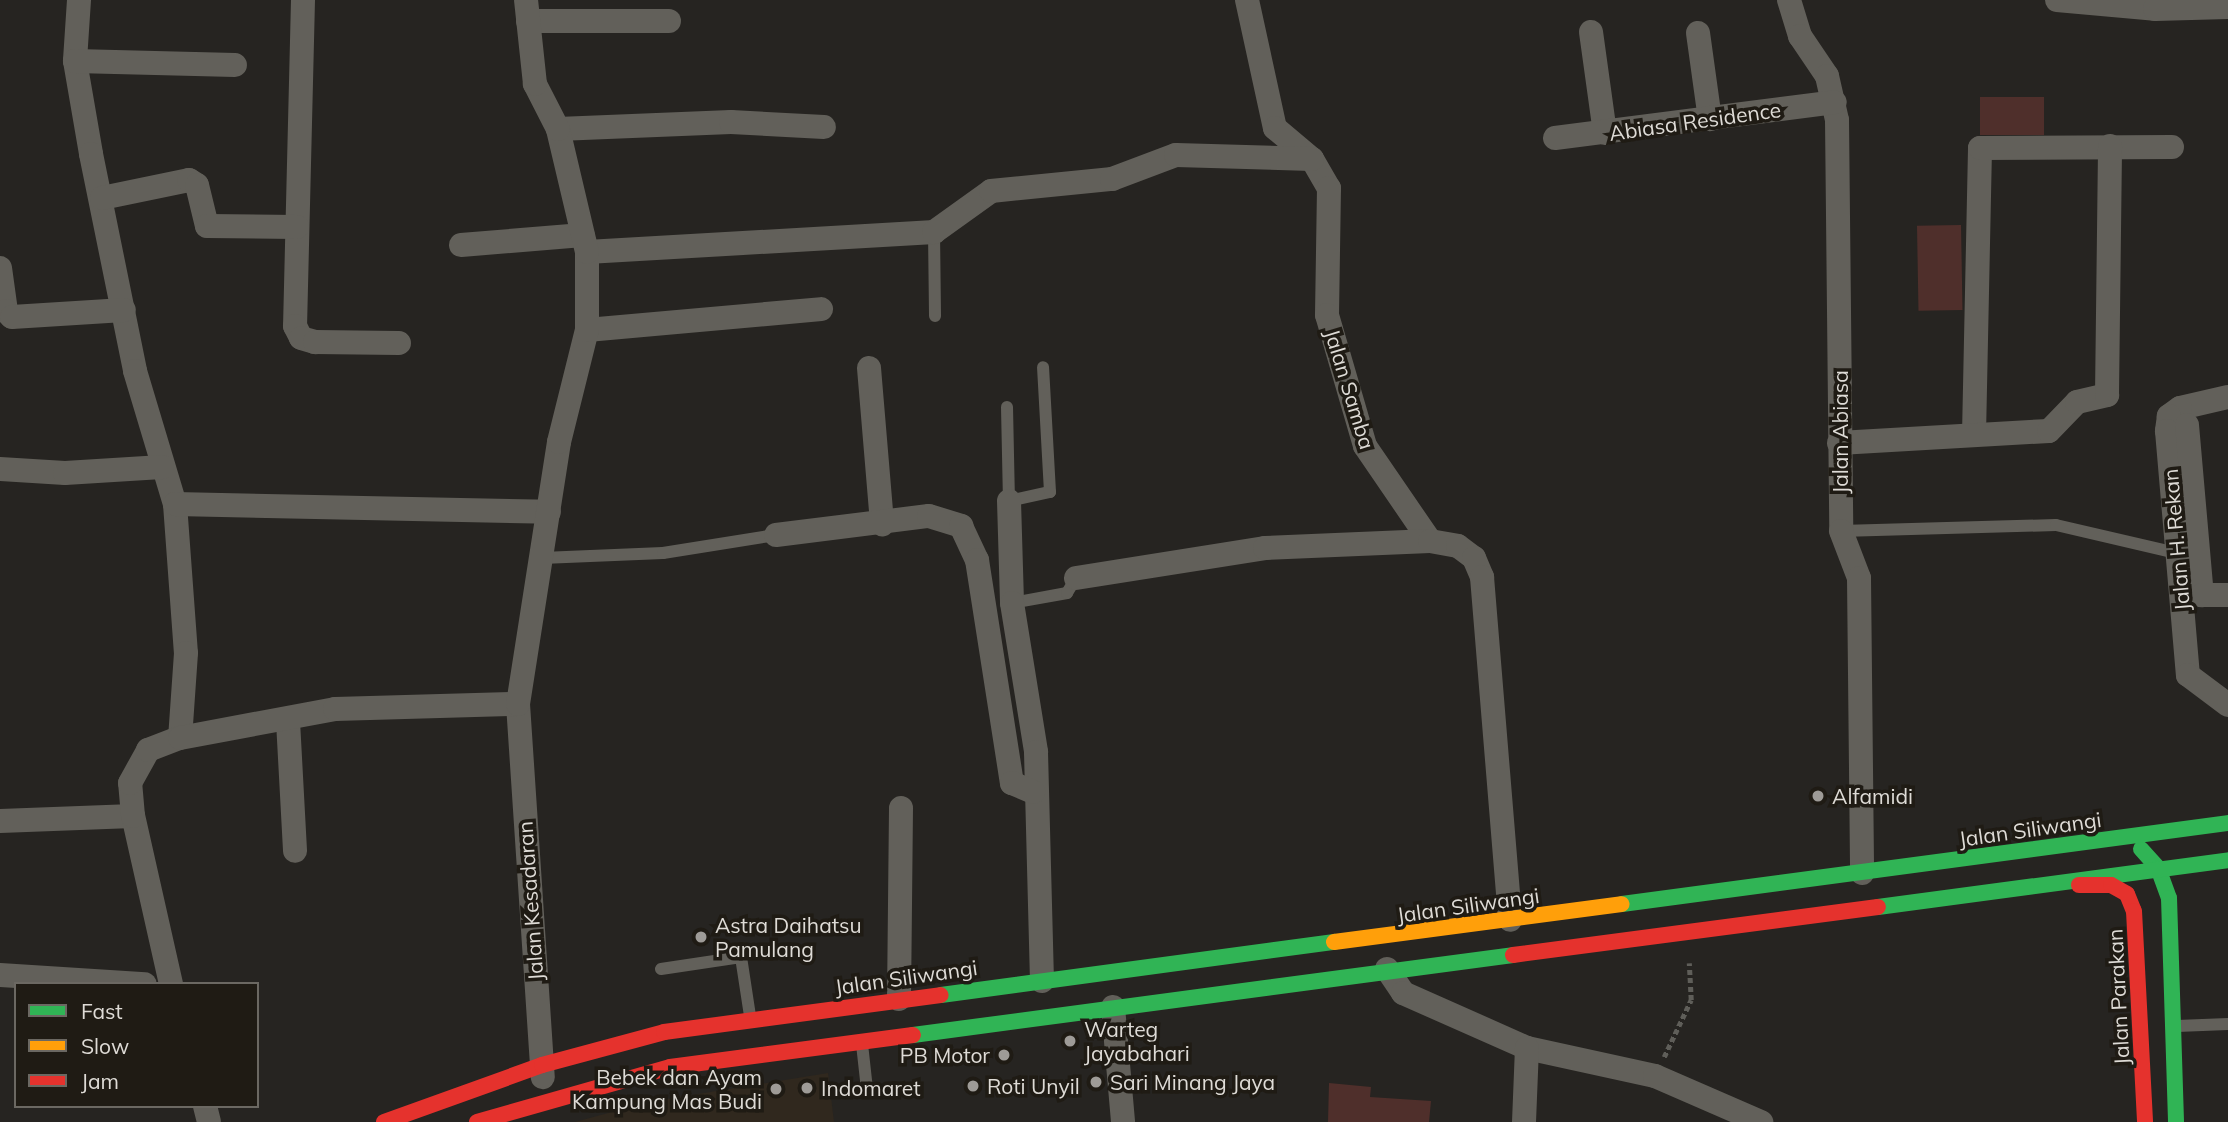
<!DOCTYPE html>
<html>
<head>
<meta charset="utf-8">
<style>
	body { margin:0 }
	#map { position:relative; width:2228px; height:1122px; overflow:hidden; background:#262421; font-family:Mulish,sans-serif }
	div>[style] { position:absolute }
	.built>* { inset:0; background:#30281e }
	.green>* { inset:0; background:#4f2f2b; transform-origin:0 0 }
	.path>* { height:4.5px; margin-top:-2.25px; transform-origin:0; background:repeating-linear-gradient(90deg,#5f5e59 0 5px,transparent 0 8.5px) }
	.lane>* { height:12px; margin:-6px; padding:0 6px; transform-origin:6px; border-radius:6px; background:#62605a }
	.street>* { height:24px; margin:-12px; padding:0 12px; transform-origin:12px; border-radius:12px; background:#62605a }
	.fast>* { height:16px; margin:-8px; padding:0 8px; transform-origin:8px; border-radius:8px; background:#30b455 }
	.slow>* { height:16px; margin:-8px; padding:0 8px; transform-origin:8px; border-radius:8px; background:#ff9f0a }
	.jam>* { height:16px; margin:-8px; padding:0 8px; transform-origin:8px; border-radius:8px; background:#e5322d }
	.dots>* { width:19px; height:19px; translate:-50% -50%; box-sizing:border-box; border:4px solid #1f1b14; border-radius:50% }
	span { translate:-50% -50%; white-space:nowrap; text-align:center; line-height:1.15; -webkit-text-stroke:7px #1f1b14; paint-order:stroke }
	.street-label { font-size:21px; color:#dedbd6 }
	.poi-label { font-size:21px; color:#dedbd6 }
	.left { translate:0 -50%; text-align:left }
	.right { translate:-100% -50%; text-align:right }
	.legend { position:absolute; left:14px; top:982px; width:245px; height:126px; box-sizing:border-box; background:#1f1b14; border:2px solid #6b6862; margin:0; padding:9px 12px; list-style:none; font-size:21px; color:#dedbd6 }
	.legend li { display:flex; align-items:center; gap:14px; height:35px }
	.legend b { width:35px; border:2px solid #6b6862 }
</style>
</head>
<body>
<div id="map">
	<div class="built">
		<div style="clip-path:polygon(828px 1073px,834px 1122px,575px 1122px,649px 1102px)"></div>
	</div>
	<div class="green">
		<div style="left:1980px;top:97px;width:64px;height:38px"></div>
		<div style="left:1961px;top:225px;width:85px;height:44px;rotate:89deg"></div>
		<div style="clip-path:polygon(1329px 1083px,1371px 1087px,1370px 1097px,1431px 1101px,1429px 1122px,1328px 1122px)"></div>
	</div>
	<div class="path">
		<div style="left:1664px;top:1057px;width:63px;rotate:-64.7deg"></div>
		<div style="left:1691px;top:1000px;width:37px;rotate:-93deg"></div>
	</div>
	<div class="lane">
		<div style="left:934px;top:232px;width:84px;rotate:89.3deg"></div>
		<div style="left:1007px;top:407px;width:94px;rotate:88.8deg"></div>
		<div style="left:1009px;top:501px;width:42px;rotate:-12.4deg"></div>
		<div style="left:1050px;top:492px;width:125px;rotate:-93.2deg"></div>
		<div style="left:1841px;top:531px;width:215px;rotate:-1.6deg"></div>
		<div style="left:2056px;top:525px;width:123px;rotate:13.1deg"></div>
		<div style="left:542px;top:558px;width:121px;rotate:-2.4deg"></div>
		<div style="left:663px;top:553px;width:114px;rotate:-9.1deg"></div>
		<div style="left:1012px;top:603px;width:56px;rotate:-10.3deg"></div>
		<div style="left:1067px;top:593px;width:17px;rotate:-59deg"></div>
		<div style="left:661px;top:969px;width:81px;rotate:-8.5deg"></div>
		<div style="left:741px;top:957px;width:60px;rotate:81.3deg"></div>
		<div style="left:2177px;top:1026px;width:51px;rotate:-2.2deg"></div>
		<div style="left:862px;top:1044px;width:45px;rotate:83.7deg"></div>
	</div>
	<div class="street">
		<div style="left:79px;top:0;width:61px;rotate:93.8deg"></div>
		<div style="left:75px;top:61px;width:94px;rotate:80.2deg"></div>
		<div style="left:91px;top:154px;width:221px;rotate:78.5deg"></div>
		<div style="left:135px;top:371px;width:139px;rotate:73.3deg"></div>
		<div style="left:175px;top:504px;width:149px;rotate:85.8deg"></div>
		<div style="left:186px;top:653px;width:85px;rotate:94deg"></div>
		<div style="left:303px;top:0;width:326px;rotate:91.4deg"></div>
		<div style="left:295px;top:326px;width:13px;rotate:63deg"></div>
		<div style="left:301px;top:338px;width:15px;rotate:16deg"></div>
		<div style="left:315px;top:342px;width:84px;rotate:0.7deg"></div>
		<div style="left:1247px;top:0;width:131px;rotate:77.7deg"></div>
		<div style="left:1275px;top:128px;width:48px;rotate:40deg"></div>
		<div style="left:1312px;top:159px;width:34px;rotate:60deg"></div>
		<div style="left:1329px;top:188px;width:127px;rotate:90.9deg"></div>
		<div style="left:1327px;top:315px;width:136px;rotate:73.8deg"></div>
		<div style="left:1365px;top:446px;width:115px;rotate:55.6deg"></div>
		<div style="left:1789px;top:0;width:38px;rotate:73deg"></div>
		<div style="left:1800px;top:36px;width:48px;rotate:56deg"></div>
		<div style="left:1827px;top:76px;width:45px;rotate:77.2deg"></div>
		<div style="left:1837px;top:120px;width:411px;rotate:89.4deg"></div>
		<div style="left:1841px;top:531px;width:50px;rotate:69deg"></div>
		<div style="left:1859px;top:578px;width:295px;rotate:89.4deg"></div>
		<div style="left:2057px;top:0;width:98px;rotate:5.2deg"></div>
		<div style="left:2155px;top:9px;width:73px;rotate:-1.6deg"></div>
		<div style="left:528px;top:21px;width:141px"></div>
		<div style="left:1591px;top:32px;width:102px;rotate:82.1deg"></div>
		<div style="left:1698px;top:33px;width:87px;rotate:82.1deg"></div>
		<div style="left:75px;top:61px;width:160px;rotate:1.4deg"></div>
		<div style="left:558px;top:129px;width:173px;rotate:-2.3deg"></div>
		<div style="left:731px;top:122px;width:93px;rotate:3.1deg"></div>
		<div style="left:1555px;top:138px;width:282px;rotate:-7.3deg"></div>
		<div style="left:102px;top:198px;width:89px;rotate:-11.7deg"></div>
		<div style="left:189px;top:180px;width:9px;rotate:32deg"></div>
		<div style="left:197px;top:185px;width:42px;rotate:76.3deg"></div>
		<div style="left:207px;top:226px;width:90px;rotate:0.6deg"></div>
		<div style="left:461px;top:245px;width:122px;rotate:-4.7deg"></div>
		<div style="left:587px;top:252px;width:348px;rotate:-3.3deg"></div>
		<div style="left:934px;top:232px;width:70px;rotate:-35.7deg"></div>
		<div style="left:991px;top:191px;width:122px;rotate:-5.7deg"></div>
		<div style="left:1112px;top:179px;width:68px;rotate:-20.6deg"></div>
		<div style="left:1176px;top:155px;width:136px;rotate:1.7deg"></div>
		<div style="left:0;top:268px;width:43px;rotate:82.1deg"></div>
		<div style="left:6px;top:311px;width:8px;rotate:45deg"></div>
		<div style="left:12px;top:317px;width:112px;rotate:-3.6deg"></div>
		<div style="left:587px;top:330px;width:235px;rotate:-5.1deg"></div>
		<div style="left:869px;top:368px;width:157px;rotate:85.2deg"></div>
		<div style="left:2228px;top:397px;width:49px;rotate:167.1deg"></div>
		<div style="left:2180px;top:408px;width:14px;rotate:144deg"></div>
		<div style="left:2169px;top:416px;width:15px;rotate:98deg"></div>
		<div style="left:2167px;top:431px;width:245px;rotate:85.1deg"></div>
		<div style="left:2188px;top:675px;width:50px;rotate:36.9deg"></div>
		<div style="left:2187px;top:425px;width:171px;rotate:85deg"></div>
		<div style="left:2202px;top:595px;width:26px"></div>
		<div style="left:1974px;top:435px;width:287px;rotate:-88.8deg"></div>
		<div style="left:1980px;top:148px;width:192px;rotate:-0.3deg"></div>
		<div style="left:1839px;top:443px;width:210px;rotate:-3.3deg"></div>
		<div style="left:2049px;top:431px;width:40px;rotate:-46deg"></div>
		<div style="left:2077px;top:402px;width:31px;rotate:-13deg"></div>
		<div style="left:2107px;top:395px;width:249px;rotate:-89.3deg"></div>
		<div style="left:0;top:469px;width:65px;rotate:3.5deg"></div>
		<div style="left:65px;top:473px;width:97px;rotate:-3.5deg"></div>
		<div style="left:1009px;top:501px;width:102px;rotate:88.3deg"></div>
		<div style="left:1012px;top:603px;width:151px;rotate:80.8deg"></div>
		<div style="left:1036px;top:752px;width:229px;rotate:88.5deg"></div>
		<div style="left:175px;top:504px;width:374px;rotate:1.2deg"></div>
		<div style="left:776px;top:535px;width:154px;rotate:-7.1deg"></div>
		<div style="left:929px;top:516px;width:34px;rotate:17deg"></div>
		<div style="left:961px;top:526px;width:38px;rotate:65deg"></div>
		<div style="left:977px;top:560px;width:226px;rotate:81.1deg"></div>
		<div style="left:1012px;top:783px;width:23px;rotate:23deg"></div>
		<div style="left:1076px;top:578px;width:191px;rotate:-9deg"></div>
		<div style="left:1265px;top:548px;width:165px;rotate:-2.4deg"></div>
		<div style="left:1430px;top:541px;width:28px;rotate:10deg"></div>
		<div style="left:1458px;top:546px;width:20px;rotate:37deg"></div>
		<div style="left:1474px;top:558px;width:21px;rotate:67deg"></div>
		<div style="left:1482px;top:577px;width:344px;rotate:85.3deg"></div>
		<div style="left:518px;top:704px;width:374px;rotate:86.2deg"></div>
		<div style="left:288px;top:721px;width:130px;rotate:86.9deg"></div>
		<div style="left:0;top:821px;width:133px;rotate:-2.2deg"></div>
		<div style="left:1387px;top:969px;width:29px;rotate:56deg"></div>
		<div style="left:1403px;top:993px;width:136px;rotate:23.9deg"></div>
		<div style="left:1527px;top:1048px;width:131px;rotate:12.3deg"></div>
		<div style="left:1655px;top:1076px;width:116px;rotate:23.5deg"></div>
		<div style="left:0;top:975px;width:145px;rotate:3.6deg"></div>
		<div style="left:171px;top:984px;width:172px;rotate:-102.7deg"></div>
		<div style="left:133px;top:816px;width:33px;rotate:-95deg"></div>
		<div style="left:130px;top:783px;width:38px;rotate:-61deg"></div>
		<div style="left:148px;top:750px;width:34px;rotate:-21deg"></div>
		<div style="left:180px;top:738px;width:158px;rotate:-10.6deg"></div>
		<div style="left:335px;top:709px;width:183px;rotate:-1.6deg"></div>
		<div style="left:518px;top:704px;width:265px;rotate:-81.1deg"></div>
		<div style="left:559px;top:442px;width:115px;rotate:-76deg"></div>
		<div style="left:587px;top:330px;width:78px;rotate:-90deg"></div>
		<div style="left:587px;top:252px;width:126px;rotate:-103.3deg"></div>
		<div style="left:558px;top:129px;width:51px;rotate:-117.1deg"></div>
		<div style="left:535px;top:84px;width:84px;rotate:-96.1deg"></div>
		<div style="left:899px;top:999px;width:191px;rotate:-89.4deg"></div>
		<div style="left:1113px;top:1007px;width:115px;rotate:85deg"></div>
		<div style="left:205px;top:1106px;width:16px;rotate:76deg"></div>
		<div style="left:1524px;top:1122px;width:74px;rotate:-87.7deg"></div>
	</div>
	<div class="fast">
		<div style="left:2141px;top:849px;width:25px;rotate:48deg"></div>
		<div style="left:2158px;top:868px;width:32px;rotate:70deg"></div>
		<div style="left:2169px;top:898px;width:224px;rotate:88.2deg"></div>
		<div style="left:1622px;top:904px;width:611px;rotate:-7.61deg"></div>
		<div style="left:1878px;top:907px;width:353px;rotate:-7.6deg"></div>
		<div style="left:941px;top:995px;width:397px;rotate:-7.7deg"></div>
		<div style="left:913px;top:1035px;width:605px;rotate:-7.59deg"></div>
	</div>
	<div class="slow">
		<div style="left:1334px;top:942px;width:290px;rotate:-7.5deg"></div>
	</div>
	<div class="jam">
		<div style="left:2079px;top:885px;width:32px"></div>
		<div style="left:2111px;top:885px;width:18px;rotate:29deg"></div>
		<div style="left:2127px;top:894px;width:18px;rotate:68deg"></div>
		<div style="left:2134px;top:911px;width:211px;rotate:87deg"></div>
		<div style="left:1513px;top:955px;width:368px;rotate:-7.5deg"></div>
		<div style="left:384px;top:1122px;width:168px;rotate:-19.8deg"></div>
		<div style="left:542px;top:1065px;width:126px;rotate:-15.1deg"></div>
		<div style="left:664px;top:1032px;width:279px;rotate:-7.6deg"></div>
		<div style="left:477px;top:1122px;width:201px;rotate:-15.9deg"></div>
		<div style="left:670px;top:1067px;width:245px;rotate:-7.5deg"></div>
	</div>
	<div class="dots">
		<div style="left:1818px;top:796px;background:#9e9b97"></div>
		<div style="left:701px;top:937px;background:#9e9b97"></div>
		<div style="left:1070px;top:1041px;background:#9e9b97"></div>
		<div style="left:1004px;top:1055px;background:#9e9b97"></div>
		<div style="left:1096px;top:1082px;background:#9e9b97"></div>
		<div style="left:973px;top:1086px;background:#9e9b97"></div>
		<div style="left:807px;top:1088px;background:#9e9b97"></div>
		<div style="left:776px;top:1089px;background:#9e9b97"></div>
	</div>
	<div class="street-label">
		<span style="left:1695px;top:121px;rotate:-8deg">Abiasa Residence</span>
		<span style="left:1350px;top:389px;rotate:73deg">Jalan Samba</span>
		<span style="left:1840px;top:432px;rotate:-90deg">Jalan Abiasa</span>
		<span style="left:2176px;top:540px;rotate:-95deg">Jalan H. Rekan</span>
		<span style="left:2030px;top:829px;rotate:-8deg">Jalan Siliwangi</span>
		<span style="left:530px;top:901px;rotate:-94deg">Jalan Kesadaran</span>
		<span style="left:1468px;top:905px;rotate:-8deg">Jalan Siliwangi</span>
		<span style="left:906px;top:977px;rotate:-8deg">Jalan Siliwangi</span>
		<span style="left:2118px;top:997px;rotate:-93deg">Jalan Parakan</span>
	</div>
	<div class="poi-label">
		<span class="left" style="left:1832px;top:796px">Alfamidi</span>
		<span class="left" style="left:715px;top:937px">Astra Daihatsu<br>Pamulang</span>
		<span class="left" style="left:1084px;top:1041px">Warteg<br>Jayabahari</span>
		<span class="right" style="left:990px;top:1055px">PB Motor</span>
		<span class="right" style="left:762px;top:1089px">Bebek dan Ayam<br>Kampung Mas Budi</span>
		<span class="left" style="left:1110px;top:1082px">Sari Minang Jaya</span>
		<span class="left" style="left:987px;top:1086px">Roti Unyil</span>
		<span class="left" style="left:821px;top:1088px">Indomaret</span>
	</div>
	<ul class="legend">
	<li><b style="height:9px;background:#30b455"></b>Fast</li>
	<li><b style="height:9px;background:#ff9f0a"></b>Slow</li>
	<li><b style="height:9px;background:#e5322d"></b>Jam</li>
	</ul>
</div>
</body>
</html>
